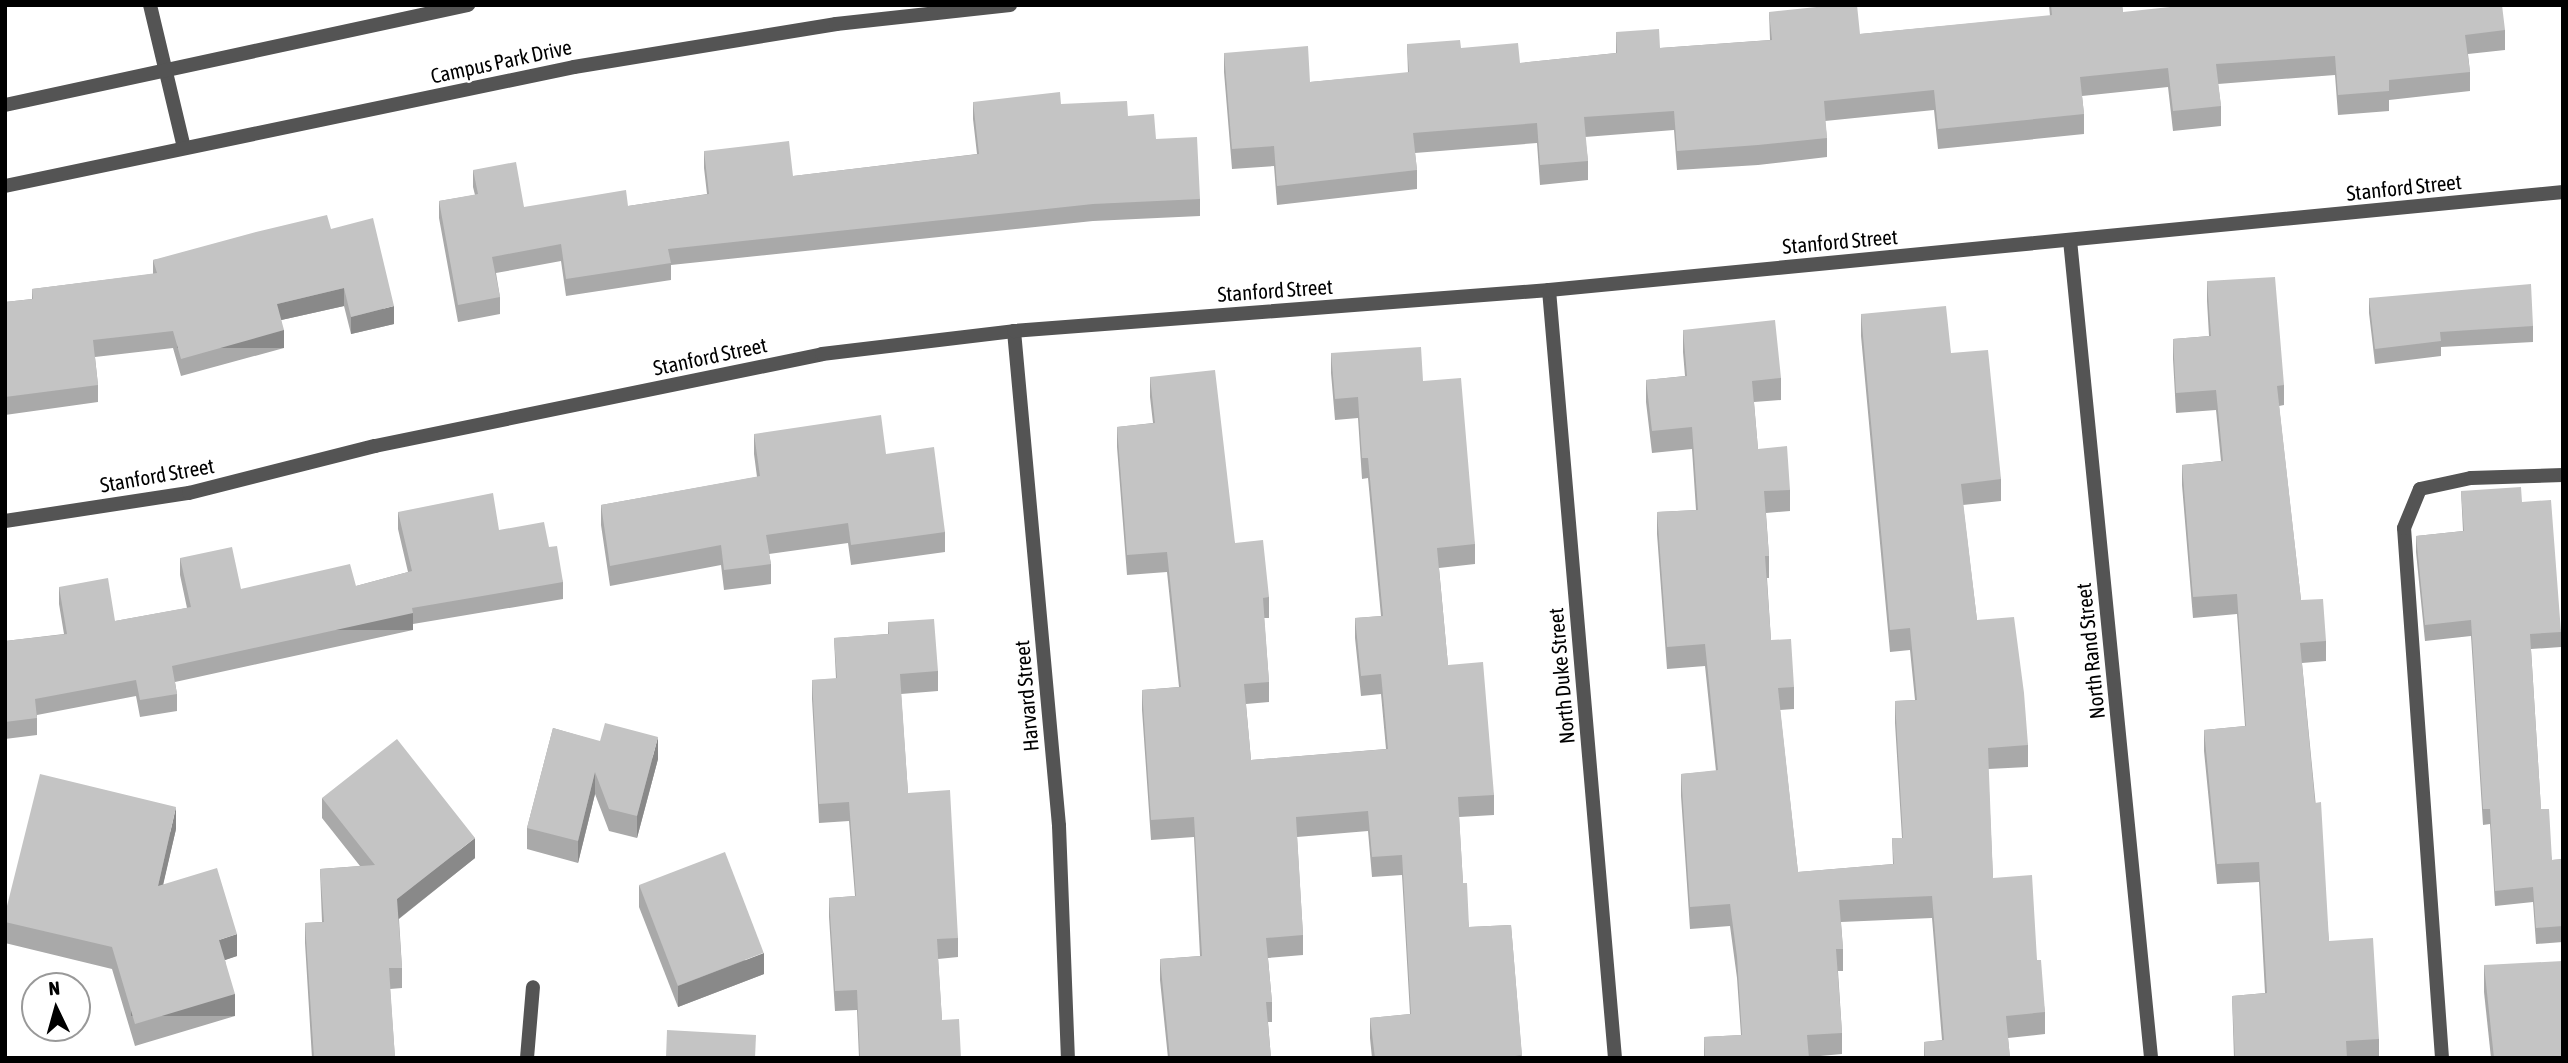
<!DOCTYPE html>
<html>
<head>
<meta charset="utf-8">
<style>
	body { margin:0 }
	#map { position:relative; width:2568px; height:1063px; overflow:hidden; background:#fff; font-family:"Asap Condensed",sans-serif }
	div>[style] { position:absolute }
	.service>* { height:14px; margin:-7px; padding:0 7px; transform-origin:7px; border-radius:7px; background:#545454 }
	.minor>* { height:14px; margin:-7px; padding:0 7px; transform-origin:7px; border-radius:7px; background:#545454 }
	.tertiary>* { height:14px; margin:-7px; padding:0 7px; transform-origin:7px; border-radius:7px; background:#545454 }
	.wall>* { inset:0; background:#a9a9a9 }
	.shaded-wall>* { inset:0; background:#898989; transform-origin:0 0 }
	.building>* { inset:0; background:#c4c4c4; transform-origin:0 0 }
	span { translate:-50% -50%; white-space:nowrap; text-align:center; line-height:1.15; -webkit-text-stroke:5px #fff; paint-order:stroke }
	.street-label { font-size:21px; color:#000 }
	.frame { position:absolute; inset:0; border:7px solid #000; pointer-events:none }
	.north { position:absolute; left:21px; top:972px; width:70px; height:70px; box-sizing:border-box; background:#fff; border:2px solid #999; border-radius:50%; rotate:355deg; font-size:19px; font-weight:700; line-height:28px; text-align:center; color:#000 }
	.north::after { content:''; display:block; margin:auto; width:24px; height:32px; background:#000; clip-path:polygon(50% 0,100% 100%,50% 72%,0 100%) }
</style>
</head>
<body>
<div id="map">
	<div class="service">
		<div style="left:2442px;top:1058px;width:531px;rotate:-94.1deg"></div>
		<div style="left:2404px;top:528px;width:42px;rotate:-67.7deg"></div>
		<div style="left:2420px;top:489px;width:52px;rotate:-12.2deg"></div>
		<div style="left:2471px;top:478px;width:92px;rotate:-1.9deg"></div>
	</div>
	<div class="minor">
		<div style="left:150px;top:5px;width:147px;rotate:76.6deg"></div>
		<div style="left:2070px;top:240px;width:822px;rotate:84.34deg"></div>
		<div style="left:1549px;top:290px;width:771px;rotate:85.09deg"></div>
		<div style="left:1014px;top:331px;width:497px;rotate:84.8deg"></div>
		<div style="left:1059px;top:826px;width:232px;rotate:87.8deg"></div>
		<div style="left:5px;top:521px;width:186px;rotate:-8.7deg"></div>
		<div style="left:189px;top:493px;width:192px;rotate:-14.2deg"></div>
		<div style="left:375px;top:446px;width:456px;rotate:-11.6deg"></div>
		<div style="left:822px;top:354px;width:193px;rotate:-6.8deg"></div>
		<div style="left:1014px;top:331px;width:537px;rotate:-4.38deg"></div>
		<div style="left:1549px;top:290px;width:1019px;rotate:-5.52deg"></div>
		<div style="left:527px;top:1058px;width:71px;rotate:-85.2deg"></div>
	</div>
	<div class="tertiary">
		<div style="left:5px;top:105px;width:474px;rotate:-12.2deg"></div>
		<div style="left:5px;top:186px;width:581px;rotate:-11.81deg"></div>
		<div style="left:574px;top:67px;width:266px;rotate:-9.3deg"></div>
		<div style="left:836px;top:24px;width:175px;rotate:-6.2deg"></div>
	</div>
	<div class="wall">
		<div style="clip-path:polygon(2049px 5px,2122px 5px,2123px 12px,2505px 30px,2505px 50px,2468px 54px,2470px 72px,2470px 91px,2389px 100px,2389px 111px,2338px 115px,2335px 75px,2218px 84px,2221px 106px,2221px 126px,2173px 131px,2168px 87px,2082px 96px,2084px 114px,2084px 134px,1938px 149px,1934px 110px,1825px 121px,1827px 138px,1827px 157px,1758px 165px,1677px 170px,1674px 130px,1585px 137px,1588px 161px,1588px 180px,1540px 185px,1537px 143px,1415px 153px,1417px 170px,1417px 189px,1277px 205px,1274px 166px,1232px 169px,1224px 72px,1224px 53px,1310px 82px,1408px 73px,1407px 44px,1461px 48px,1520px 63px,1616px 53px,1616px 32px,1660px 48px,1770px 40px,1769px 12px,1860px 34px,2050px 16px)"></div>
		<div style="clip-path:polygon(973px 102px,1061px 104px,1128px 116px,1156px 139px,1200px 199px,1200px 216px,1093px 221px,671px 265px,671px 280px,566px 296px,561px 261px,496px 273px,500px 297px,500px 314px,458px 322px,439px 218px,439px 201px,475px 195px,473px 187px,473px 170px,524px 207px,628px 206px,707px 194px,704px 168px,704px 151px,793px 176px,977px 154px,973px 119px)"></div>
		<div style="clip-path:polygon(331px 229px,394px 324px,351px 334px,344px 306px,281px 320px,284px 348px,181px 376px,173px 348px,95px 357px,98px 385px,98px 402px,5px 415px,5px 302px,32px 299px,32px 289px,153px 274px,153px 260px)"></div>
		<div style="clip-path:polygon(2207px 281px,2284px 385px,2284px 405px,2279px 406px,2301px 600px,2326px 641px,2326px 661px,2302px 663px,2329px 941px,2379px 1039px,2379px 1058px,2234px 1058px,2232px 996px,2265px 993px,2259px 882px,2217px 884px,2204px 751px,2204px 730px,2245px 726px,2237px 614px,2193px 618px,2182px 485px,2182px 465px,2221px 461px,2216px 410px,2176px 413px,2173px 359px,2173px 339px,2209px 336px,2207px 301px)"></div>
		<div style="clip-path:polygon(2369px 298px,2533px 326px,2533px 342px,2441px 347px,2441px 356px,2375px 364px,2369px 313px)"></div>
		<div style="clip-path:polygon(1861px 314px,1951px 353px,2001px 479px,2001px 501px,1963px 505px,1977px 620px,2028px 745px,2028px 767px,1988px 769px,1993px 878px,2037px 960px,2045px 1012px,2045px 1034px,2008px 1038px,2010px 1058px,1924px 1058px,1924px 1042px,1942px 1040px,1932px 918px,1841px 922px,1843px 949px,1843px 971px,1838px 971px,1842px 1033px,1842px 1054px,1809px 1057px,1809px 1058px,1704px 1058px,1704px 1037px,1741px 1035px,1737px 978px,1730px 926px,1690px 929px,1681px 796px,1681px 774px,1716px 771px,1705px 666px,1667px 669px,1657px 534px,1657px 512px,1696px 510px,1692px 449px,1652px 453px,1646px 402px,1646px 380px,1685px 376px,1683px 352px,1683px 330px,1781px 378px,1781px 400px,1754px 402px,1758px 449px,1790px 490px,1790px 511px,1766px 513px,1769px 556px,1769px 578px,1767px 578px,1771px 640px,1794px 687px,1794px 709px,1780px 710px,1798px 872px,1893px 864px,1892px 838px,1902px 838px,1895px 723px,1895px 701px,1915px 700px,1910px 650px,1890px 652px,1861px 336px)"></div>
		<div style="clip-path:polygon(1331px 353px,1423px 381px,1475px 544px,1475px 564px,1439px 568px,1448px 665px,1494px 795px,1494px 815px,1459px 817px,1463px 883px,1469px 927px,1511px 925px,1522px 1058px,1372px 1058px,1370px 1038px,1370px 1018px,1410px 1014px,1402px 875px,1372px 877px,1368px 831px,1297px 837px,1303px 935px,1303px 955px,1268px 958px,1272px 1002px,1272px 1022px,1268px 1022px,1271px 1058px,1168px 1058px,1160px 980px,1160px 959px,1200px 956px,1194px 837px,1151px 840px,1142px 710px,1142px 690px,1179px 687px,1167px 572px,1127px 575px,1117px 447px,1117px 427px,1153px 423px,1150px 397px,1150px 377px,1235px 543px,1269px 597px,1269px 618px,1264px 618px,1269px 682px,1269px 702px,1246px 704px,1251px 760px,1386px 749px,1381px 694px,1361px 696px,1355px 638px,1355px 618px,1381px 616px,1368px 478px,1362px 479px,1358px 418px,1335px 420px,1331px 373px)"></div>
		<div style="clip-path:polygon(754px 434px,886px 454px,945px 532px,945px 552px,851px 565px,848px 543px,769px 554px,771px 564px,771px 584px,724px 590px,721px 565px,610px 586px,601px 525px,601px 505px,757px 477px,754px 454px)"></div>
		<div style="clip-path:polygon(2461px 491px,2522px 502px,2561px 632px,2561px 647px,2531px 649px,2541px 809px,2552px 860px,2563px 859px,2563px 942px,2536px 944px,2533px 902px,2495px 906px,2490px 824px,2483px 825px,2471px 636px,2425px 641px,2416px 552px,2416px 536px,2463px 531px)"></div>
		<div style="clip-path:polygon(398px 512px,499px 530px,549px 547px,563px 582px,563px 599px,413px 624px,413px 630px,175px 682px,177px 694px,177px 711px,140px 717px,136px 696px,37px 715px,37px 735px,5px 739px,5px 641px,64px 634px,59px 604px,59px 587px,115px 621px,187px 608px,180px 575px,180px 558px,241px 589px,356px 586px,408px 572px,398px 529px)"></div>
		<div style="clip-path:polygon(888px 622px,938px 671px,938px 691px,901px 694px,908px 793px,958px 938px,958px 957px,938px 959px,942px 1020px,961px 1058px,859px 1058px,857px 1010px,835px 1011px,829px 917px,829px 898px,855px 896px,849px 821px,819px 823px,812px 699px,812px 680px,836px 679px,834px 638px,888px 634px)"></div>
		<div style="clip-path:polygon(553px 728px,658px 759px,637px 838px,609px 831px,595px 794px,578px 863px,527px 849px,527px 828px)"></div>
		<div style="clip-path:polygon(322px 798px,475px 858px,399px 919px,402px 968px,402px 988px,390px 989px,395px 1058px,312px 1058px,305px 943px,305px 923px,322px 922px,320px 869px,360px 866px,322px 818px)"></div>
		<div style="clip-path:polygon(176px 829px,163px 884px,237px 956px,225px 960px,235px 1016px,135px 1046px,112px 969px,5px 943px,5px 914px)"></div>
		<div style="clip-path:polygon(639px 885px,764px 974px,678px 1007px,639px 907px)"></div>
		<div style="clip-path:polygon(2484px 965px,2563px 1058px,2491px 1058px,2484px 992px)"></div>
	</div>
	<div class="shaded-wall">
		<div style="clip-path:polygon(344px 288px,344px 306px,277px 321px,277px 304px)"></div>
		<div style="clip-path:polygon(394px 306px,394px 324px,351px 334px,351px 317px)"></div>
		<div style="left:284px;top:330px;width:18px;height:107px;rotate:90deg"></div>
		<div style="left:413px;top:613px;width:17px;height:247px;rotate:90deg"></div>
		<div style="clip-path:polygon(658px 737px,658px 759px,637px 838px,637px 816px)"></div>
		<div style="clip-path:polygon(595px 772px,595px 794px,578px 863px,578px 841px)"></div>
		<div style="clip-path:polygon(176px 807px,176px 829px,158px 907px,158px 886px)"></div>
		<div style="clip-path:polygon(475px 838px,475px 858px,397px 920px,397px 899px)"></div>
		<div style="clip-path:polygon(237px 934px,237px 956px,219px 962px,219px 940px)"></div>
		<div style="clip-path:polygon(764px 953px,764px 974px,678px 1007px,678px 986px)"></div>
		<div style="left:235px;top:994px;width:22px;height:104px;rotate:90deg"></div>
	</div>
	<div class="building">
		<div style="clip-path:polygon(1836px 5px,1857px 5px,1860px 34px,2052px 15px,2051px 5px,2122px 5px,2123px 12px,2189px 5px,2502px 5px,2505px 30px,2465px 35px,2470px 72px,2389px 80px,2389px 91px,2338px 95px,2335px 56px,2216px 64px,2221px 106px,2173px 111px,2168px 68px,2080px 77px,2084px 114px,1938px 129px,1934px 90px,1824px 101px,1827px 138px,1758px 145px,1677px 151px,1674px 111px,1584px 117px,1588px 161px,1540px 165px,1537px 123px,1413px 133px,1417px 170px,1277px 186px,1274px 146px,1232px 149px,1224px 53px,1308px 46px,1310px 82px,1409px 72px,1407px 44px,1460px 40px,1461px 48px,1518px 43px,1520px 63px,1617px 53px,1616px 32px,1659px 29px,1660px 48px,1772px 40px,1769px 12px)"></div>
		<div style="clip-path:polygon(1060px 92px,1061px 104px,1127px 101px,1128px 116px,1154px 114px,1156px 139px,1197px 137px,1200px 199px,1093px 204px,668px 249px,671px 263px,566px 279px,561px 244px,492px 257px,500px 297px,458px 305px,439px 201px,478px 194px,473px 170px,516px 162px,524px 207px,626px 190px,628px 206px,709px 194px,704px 151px,789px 141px,793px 176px,979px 154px,973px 102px)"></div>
		<div style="clip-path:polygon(327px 215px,331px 229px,373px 218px,394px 306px,351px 317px,344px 288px,277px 304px,284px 330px,181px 359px,173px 331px,93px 340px,98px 385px,5px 397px,5px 302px,33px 299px,32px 289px,157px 273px,153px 260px,256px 232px)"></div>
		<div style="clip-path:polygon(2275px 277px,2284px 385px,2277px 386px,2301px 600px,2323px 599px,2326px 641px,2300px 643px,2315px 803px,2321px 802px,2329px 941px,2373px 938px,2379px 1039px,2346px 1041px,2347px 1058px,2235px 1058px,2232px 996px,2267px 993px,2259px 862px,2217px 864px,2204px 730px,2246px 726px,2237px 594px,2193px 597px,2182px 465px,2223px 461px,2216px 390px,2176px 393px,2173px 339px,2211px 336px,2207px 281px)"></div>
		<div style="clip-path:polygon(2531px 284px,2533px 326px,2440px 332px,2441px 341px,2375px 349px,2369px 298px)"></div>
		<div style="clip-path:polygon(1946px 306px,1951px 353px,1988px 350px,2001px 479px,1961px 484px,1977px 620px,2014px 617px,2024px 693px,2028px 745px,1988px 748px,1993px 878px,2032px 875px,2037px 960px,2041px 960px,2045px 1012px,2006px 1016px,2010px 1058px,1925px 1058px,1924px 1042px,1944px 1040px,1932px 896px,1839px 900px,1843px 949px,1836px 949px,1842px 1033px,1807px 1035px,1809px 1058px,1705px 1058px,1704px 1037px,1742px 1035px,1737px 957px,1730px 904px,1690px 907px,1681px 774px,1718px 770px,1705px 644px,1667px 647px,1657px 512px,1698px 510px,1692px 427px,1652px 431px,1646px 380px,1687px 376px,1683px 330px,1775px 320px,1781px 378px,1752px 381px,1758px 449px,1787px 446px,1790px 490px,1764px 491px,1769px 556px,1765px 556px,1771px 640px,1791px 639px,1794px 687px,1778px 688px,1798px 872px,1894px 864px,1892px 838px,1903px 838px,1895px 701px,1917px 700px,1910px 628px,1890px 630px,1861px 314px)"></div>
		<div style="clip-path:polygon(1421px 347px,1423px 381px,1461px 378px,1475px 544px,1437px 548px,1448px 665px,1483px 662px,1494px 795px,1458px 797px,1463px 883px,1467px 883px,1469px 927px,1511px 925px,1522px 1055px,1501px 1058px,1375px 1058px,1370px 1018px,1411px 1014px,1402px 855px,1372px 857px,1368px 811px,1296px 817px,1303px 935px,1266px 938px,1272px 1002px,1266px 1002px,1271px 1058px,1170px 1058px,1160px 959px,1202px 956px,1194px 817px,1151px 820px,1142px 690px,1181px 687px,1167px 552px,1127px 555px,1117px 427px,1155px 423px,1150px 377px,1215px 370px,1235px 543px,1263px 540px,1269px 597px,1263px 598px,1269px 682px,1244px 684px,1251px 760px,1388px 749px,1381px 674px,1361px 676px,1355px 618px,1383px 616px,1368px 458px,1362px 458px,1358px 397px,1335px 399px,1331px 353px)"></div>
		<div style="clip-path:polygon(881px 415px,886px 454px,934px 447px,945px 532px,851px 545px,848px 523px,766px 535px,771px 564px,724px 570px,721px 545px,610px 566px,601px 505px,760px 476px,754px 434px)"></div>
		<div style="clip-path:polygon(2521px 487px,2522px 502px,2551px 500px,2561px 632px,2530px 634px,2541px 809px,2549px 809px,2552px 860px,2563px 859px,2563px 926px,2536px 928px,2533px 887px,2495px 891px,2490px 809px,2483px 809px,2471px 620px,2425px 625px,2416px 536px,2464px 531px,2461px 491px)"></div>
		<div style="clip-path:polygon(493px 493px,499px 530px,544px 522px,549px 547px,557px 546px,563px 582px,412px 608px,413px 613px,172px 666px,177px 694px,140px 700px,136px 680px,35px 699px,37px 718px,5px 722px,5px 641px,67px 634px,59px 587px,108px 578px,115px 621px,191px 607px,180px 558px,232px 547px,241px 589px,350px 564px,356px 586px,412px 571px,398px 512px)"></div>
		<div style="clip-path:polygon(934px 619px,938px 671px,900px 674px,908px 793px,950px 790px,958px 938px,937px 939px,942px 1020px,959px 1019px,961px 1058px,860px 1058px,857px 990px,835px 991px,829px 898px,856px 896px,849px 802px,819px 804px,812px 680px,837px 678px,834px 638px,889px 634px,888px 622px)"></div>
		<div style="clip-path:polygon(605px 723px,658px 737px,637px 816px,609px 809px,595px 772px,578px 841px,527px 828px,553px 728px,600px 741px)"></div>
		<div style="clip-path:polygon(397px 739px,475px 838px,397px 899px,402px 968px,389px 968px,395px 1058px,314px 1058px,305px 923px,324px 922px,320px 869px,375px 865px,322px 798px)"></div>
		<div style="clip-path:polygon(40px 774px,176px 807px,158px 886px,217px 868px,237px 934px,219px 940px,235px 994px,135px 1024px,112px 947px,5px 922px,5px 914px)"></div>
		<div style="left:725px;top:852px;width:108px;height:92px;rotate:69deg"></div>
		<div style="clip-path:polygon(2563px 961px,2563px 1058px,2494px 1058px,2484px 965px)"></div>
		<div style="clip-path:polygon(667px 1030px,756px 1035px,755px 1058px,666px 1058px)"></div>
	</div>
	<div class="street-label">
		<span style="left:501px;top:61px;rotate:-12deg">Campus Park Drive</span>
		<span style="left:2404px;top:187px;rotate:-6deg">Stanford Street</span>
		<span style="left:1840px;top:241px;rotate:-5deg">Stanford Street</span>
		<span style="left:1275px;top:290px;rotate:-4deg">Stanford Street</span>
		<span style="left:710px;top:356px;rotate:-12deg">Stanford Street</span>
		<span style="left:157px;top:475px;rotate:-10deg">Stanford Street</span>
		<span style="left:2090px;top:651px;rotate:-96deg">North Rand Street</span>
		<span style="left:1561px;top:676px;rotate:-95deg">North Duke Street</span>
		<span style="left:1026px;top:696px;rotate:-95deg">Harvard Street</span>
	</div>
	<div class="frame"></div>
	<div class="north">N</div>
</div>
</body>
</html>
